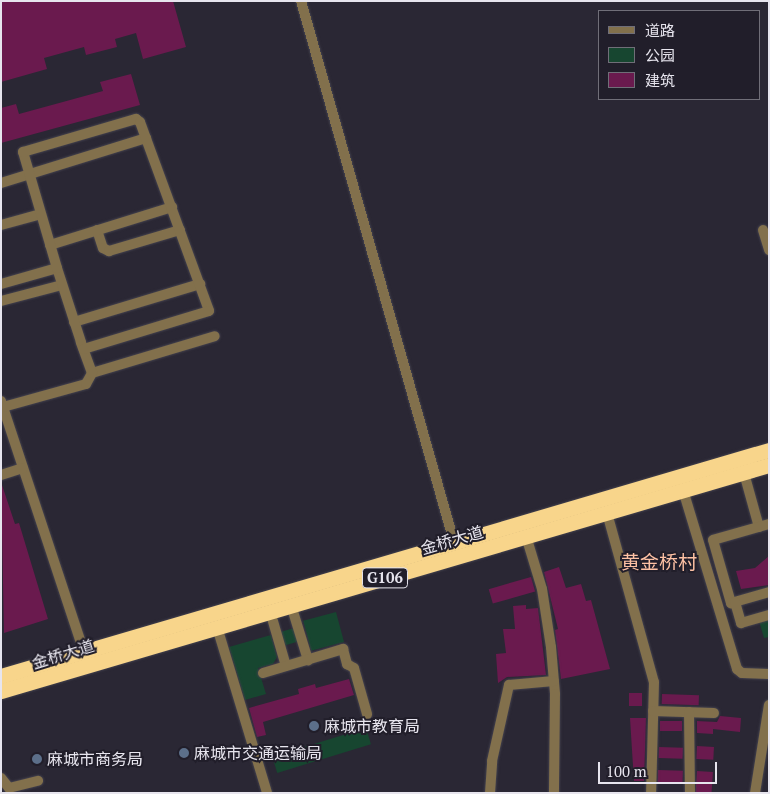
<!DOCTYPE html>
<html>
<head>
<meta charset="utf-8">
<style>
	body { margin:0 }
	#map { position:relative; width:770px; height:794px; overflow:hidden; background:#2a2734; font-family:"PT Serif","Noto Sans SC",serif }
	div>[style] { position:absolute }
	.green>* { inset:0; background:#174630; transform-origin:0 0 }
	.building>* { inset:0; background:#6a1a4e; transform-origin:0 0 }
	.roads { filter:drop-shadow(0 0 1px #44424e) drop-shadow(0 0 1px #44424e) }
	.minor>* { height:10px; margin:-5px; padding:0 5px; transform-origin:5px; border-radius:5px; background:#82704c }
	.highway>* { height:15px; margin:-7.5px; padding:0 7.5px; transform-origin:7.5px; border-radius:7.5px; background:#f8d58b }
	.dots>* { width:14px; height:14px; translate:-50% -50%; box-sizing:border-box; border:2px solid #211e2a; border-radius:50% }
	span { translate:-50% -50%; white-space:nowrap; text-align:center; line-height:1.15; -webkit-text-stroke:4px #211e2a; paint-order:stroke }
	.shield-label span { padding:1px 4px; background:#211e2a; border:1px solid; border-radius:4px; -webkit-text-stroke-width:0 }
	.shield-label { font-size:15px; color:#e7e5ee; font-weight:700 }
	.street-label { font-size:16px; color:#e7e5ee }
	.poi-label { font-size:16px; color:#e7e5ee }
	.left { translate:0 -50%; text-align:left }
	.quarter-label { font-size:19px; color:#fdc1a4 }
	.frame { position:absolute; inset:0; border:2px solid #e7e5ee; pointer-events:none }
	.legend { position:absolute; left:598px; top:10px; width:162px; height:90px; box-sizing:border-box; background:#211e2a; border:1px solid #706e78; margin:0; padding:6px 9px; list-style:none; font-size:15px; color:#e7e5ee }
	.legend li { display:flex; align-items:center; gap:10px; height:25px }
	.legend b { width:25px; border:1px solid #706e78 }
	.scale { position:absolute; left:598px; top:762px; width:119px; height:22px; box-sizing:border-box; border:2px solid #e7e5ee; border-top:0; padding-left:6px; font-size:15px; line-height:18px; white-space:nowrap; color:#e7e5ee; -webkit-text-stroke:4px #211e2a; paint-order:stroke }
</style>
</head>
<body>
<div id="map">
	<div class="green">
		<div style="left:336px;top:612px;width:31px;height:34px;rotate:75deg"></div>
		<div style="clip-path:polygon(769px 618px,769px 637px,764px 638px,759px 621px)"></div>
		<div style="left:294px;top:628px;width:14px;height:14px;rotate:73deg"></div>
		<div style="clip-path:polygon(271px 635px,277px 657px,273px 664px,258px 668px,266px 694px,245px 700px,229px 647px)"></div>
		<div style="left:366px;top:728px;width:17px;height:98px;rotate:73deg"></div>
	</div>
	<div class="building">
		<div style="clip-path:polygon(1px 1px,173px 1px,186px 47px,143px 59px,136px 33px,115px 39px,117px 47px,86px 55px,84px 47px,44px 58px,47px 69px,1px 82px)"></div>
		<div style="clip-path:polygon(131px 74px,140px 105px,1px 143px,1px 108px,16px 104px,19px 114px,103px 91px,100px 82px)"></div>
		<div style="clip-path:polygon(1px 482px,15px 524px,19px 523px,48px 619px,4px 633px)"></div>
		<div style="clip-path:polygon(769px 556px,769px 585px,741px 589px,736px 571px,755px 568px)"></div>
		<div style="clip-path:polygon(559px 567px,566px 588px,581px 584px,586px 601px,591px 600px,610px 669px,561px 679px,555px 630px,558px 629px,544px 572px)"></div>
		<div style="left:531px;top:577px;width:15px;height:44px;rotate:74deg"></div>
		<div style="clip-path:polygon(526px 605px,526px 609px,538px 608px,546px 675px,507px 677px,498px 683px,496px 654px,506px 653px,503px 629px,515px 629px,513px 606px)"></div>
		<div style="clip-path:polygon(349px 679px,354px 695px,263px 722px,266px 735px,257px 737px,249px 708px,299px 694px,298px 689px,315px 684px,316px 688px)"></div>
		<div style="left:629px;top:693px;width:13px;height:13px"></div>
		<div style="left:662px;top:694px;width:37px;height:10px;rotate:2deg"></div>
		<div style="clip-path:polygon(720px 716px,741px 718px,740px 732px,713px 729px,713px 734px,697px 733px,697px 721px,717px 722px)"></div>
		<div style="clip-path:polygon(630px 718px,646px 718px,644px 781px,634px 781px)"></div>
		<div style="left:660px;top:721px;width:22px;height:10px"></div>
		<div style="left:697px;top:746px;width:17px;height:13px;rotate:3deg"></div>
		<div style="left:659px;top:747px;width:24px;height:11px;rotate:2deg"></div>
		<div style="left:658px;top:770px;width:25px;height:12px;rotate:2deg"></div>
		<div style="left:697px;top:771px;width:16px;height:22px;rotate:4deg"></div>
	</div>
	<div class="roads">
		<div class="minor">
			<div style="left:301px;top:1px;width:562px;rotate:74.21deg"></div>
			<div style="left:1px;top:183px;width:152px;rotate:-17.2deg"></div>
			<div style="left:1px;top:225px;width:41px;rotate:-15.4deg"></div>
			<div style="left:97px;top:230px;width:19px;rotate:72deg"></div>
			<div style="left:103px;top:248px;width:7px;rotate:27deg"></div>
			<div style="left:109px;top:251px;width:74px;rotate:-16.5deg"></div>
			<div style="left:763px;top:230px;width:21px;rotate:73deg"></div>
			<div style="left:50px;top:245px;width:128px;rotate:-17.3deg"></div>
			<div style="left:1px;top:284px;width:58px;rotate:-15.9deg"></div>
			<div style="left:1px;top:301px;width:63px;rotate:-14.7deg"></div>
			<div style="left:74px;top:322px;width:132px;rotate:-16.8deg"></div>
			<div style="left:92px;top:373px;width:128px;rotate:-16.7deg"></div>
			<div style="left:1px;top:401px;width:264px;rotate:71.7deg"></div>
			<div style="left:3px;top:407px;width:86px;rotate:-15.5deg"></div>
			<div style="left:86px;top:384px;width:13px;rotate:-61deg"></div>
			<div style="left:92px;top:373px;width:33px;rotate:-110deg"></div>
			<div style="left:81px;top:342px;width:78px;rotate:-108deg"></div>
			<div style="left:57px;top:268px;width:121px;rotate:-106.3deg"></div>
			<div style="left:23px;top:152px;width:118px;rotate:-16.3deg"></div>
			<div style="left:136px;top:119px;width:5px;rotate:37deg"></div>
			<div style="left:140px;top:122px;width:201px;rotate:69.9deg"></div>
			<div style="left:209px;top:311px;width:131px;rotate:163.1deg"></div>
			<div style="left:744px;top:473px;width:56px;rotate:74.5deg"></div>
			<div style="left:1px;top:475px;width:23px;rotate:-18deg"></div>
			<div style="left:683px;top:490px;width:187px;rotate:73.2deg"></div>
			<div style="left:737px;top:669px;width:6px;rotate:39deg"></div>
			<div style="left:742px;top:673px;width:27px;rotate:2deg"></div>
			<div style="left:607px;top:513px;width:175px;rotate:74.5deg"></div>
			<div style="left:654px;top:682px;width:111px;rotate:91.5deg"></div>
			<div style="left:769px;top:524px;width:58px;rotate:164.1deg"></div>
			<div style="left:713px;top:540px;width:66px;rotate:74.1deg"></div>
			<div style="left:731px;top:603px;width:40px;rotate:-16deg"></div>
			<div style="left:526px;top:536px;width:55px;rotate:73.2deg"></div>
			<div style="left:542px;top:589px;width:59px;rotate:81.2deg"></div>
			<div style="left:551px;top:647px;width:47px;rotate:85.1deg"></div>
			<div style="left:555px;top:694px;width:99px;rotate:90.6deg"></div>
			<div style="left:735px;top:602px;width:22px;rotate:74deg"></div>
			<div style="left:741px;top:623px;width:29px;rotate:-16deg"></div>
			<div style="left:291px;top:605px;width:58px;rotate:72.8deg"></div>
			<div style="left:270px;top:611px;width:57px;rotate:73.8deg"></div>
			<div style="left:217px;top:627px;width:173px;rotate:73.2deg"></div>
			<div style="left:263px;top:673px;width:84px;rotate:-16.7deg"></div>
			<div style="left:343px;top:649px;width:16px;rotate:75deg"></div>
			<div style="left:347px;top:664px;width:8px;rotate:30deg"></div>
			<div style="left:354px;top:668px;width:48px;rotate:74.2deg"></div>
			<div style="left:653px;top:711px;width:61px;rotate:1.9deg"></div>
			<div style="left:689px;top:712px;width:81px;rotate:89.3deg"></div>
			<div style="left:1px;top:778px;width:13px;rotate:51deg"></div>
			<div style="left:9px;top:788px;width:30px;rotate:-14deg"></div>
			<div style="left:490px;top:793px;width:32px;rotate:-86deg"></div>
			<div style="left:492px;top:761px;width:78px;rotate:-77.4deg"></div>
			<div style="left:509px;top:685px;width:45px;rotate:-5.1deg"></div>
			<div style="left:755px;top:793px;width:89px;rotate:-81deg"></div>
		</div>
		<div class="highway">
			<div style="left:1px;top:676px;width:801px;rotate:-16.4deg"></div>
			<div style="left:1px;top:691px;width:801px;rotate:-16.4deg"></div>
		</div>
	</div>
	<div class="dots">
		<div style="left:314px;top:726px;background:#5c6f8a"></div>
		<div style="left:184px;top:753px;background:#5c6f8a"></div>
		<div style="left:37px;top:759px;background:#5c6f8a"></div>
	</div>
	<div class="shield-label">
		<span style="left:385px;top:578px">G106</span>
	</div>
	<div class="street-label">
		<span style="left:452px;top:540px;rotate:-16deg">金桥大道</span>
		<span style="left:63px;top:654px;rotate:-17deg">金桥大道</span>
	</div>
	<div class="poi-label">
		<span class="left" style="left:324px;top:726px">麻城市教育局</span>
		<span class="left" style="left:194px;top:753px">麻城市交通运输局</span>
		<span class="left" style="left:47px;top:759px">麻城市商务局</span>
	</div>
	<div class="quarter-label">
		<span style="left:659px;top:562px">黄金桥村</span>
	</div>
	<div class="frame"></div>
	<ul class="legend">
	<li><b style="height:6px;background:#82704c"></b>道路</li>
	<li><b style="height:14px;background:#174630"></b>公园</li>
	<li><b style="height:14px;background:#6a1a4e"></b>建筑</li>
	</ul>
	<div class="scale">100 m</div>
</div>
</body>
</html>
